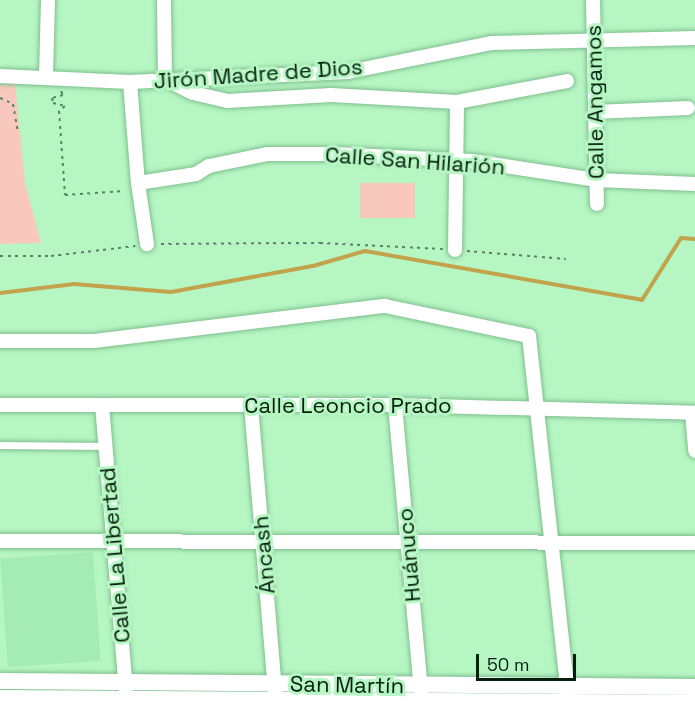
<!DOCTYPE html>
<html>
<head>
<meta charset="utf-8">
<style>
	body { margin:0 }
	#map { position:relative; width:695px; height:705px; overflow:hidden; background:#b5f6c3; font-family:"Space Grotesk",sans-serif }
	div>[style] { position:absolute }
	.built>* { inset:0; background:#a4ecb4; transform-origin:0 0 }
	.green>* { inset:0; background:#f8c8bf; transform-origin:0 0 }
	.stream>* { height:4px; margin:-2px; padding:0 2px; transform-origin:2px; border-radius:2px; background:#c2a34b }
	.path>* { height:2px; margin-top:-1px; transform-origin:0; background:repeating-linear-gradient(90deg,#568261 0 3px,transparent 0 7.5px) }
	.roads { filter:drop-shadow(0 0 2px #80bf8e) drop-shadow(0 0 2px #80bf8e) }
	.service>* { height:7px; margin:-3.5px; padding:0 3.5px; transform-origin:3.5px; border-radius:3.5px; background:#fff }
	.minor>* { height:14px; margin:-7px; padding:0 7px; transform-origin:7px; border-radius:7px; background:#fff }
	.tertiary>* { height:16px; margin:-8px; padding:0 8px; transform-origin:8px; border-radius:8px; background:#fff }
	span { translate:-50% -50%; white-space:nowrap; text-align:center; line-height:1.15; -webkit-text-stroke:6px #b5f6c3; paint-order:stroke }
	.street-label { font-size:22px; color:#051f0d }
	.scale { position:absolute; left:476px; top:654px; width:100px; height:27px; box-sizing:border-box; border:3px solid #051f0d; border-top:0; padding-left:8px; font-size:18px; line-height:21px; white-space:nowrap; color:#051f0d; -webkit-text-stroke:4px #b5f6c3; paint-order:stroke }
</style>
</head>
<body>
<div id="map">
	<div class="built">
		<div style="left:93px;top:552px;width:109px;height:93px;rotate:86deg"></div>
	</div>
	<div class="green">
		<div style="clip-path:polygon(15px 84px,25px 183px,41px 243px,0 244px,0 85px)"></div>
		<div style="left:360px;top:183px;width:55px;height:35px"></div>
	</div>
	<div class="stream">
		<div style="left:0;top:293px;width:75px;rotate:-6.9deg"></div>
		<div style="left:74px;top:284px;width:97px;rotate:4.7deg"></div>
		<div style="left:171px;top:292px;width:144px;rotate:-10.4deg"></div>
		<div style="left:313px;top:266px;width:54px;rotate:-16.1deg"></div>
		<div style="left:365px;top:251px;width:281px;rotate:10deg"></div>
		<div style="left:642px;top:300px;width:73px;rotate:-57.8deg"></div>
		<div style="left:681px;top:238px;width:14px;rotate:4deg"></div>
	</div>
	<div class="path">
		<div style="left:61px;top:91px;width:4px;rotate:63deg"></div>
		<div style="left:63px;top:95px;width:11px;rotate:165deg"></div>
		<div style="left:52px;top:98px;width:5px;rotate:79deg"></div>
		<div style="left:53px;top:103px;width:12px;rotate:14deg"></div>
		<div style="left:65px;top:106px;width:8px;rotate:140deg"></div>
		<div style="left:59px;top:111px;width:84px;rotate:85.9deg"></div>
		<div style="left:65px;top:195px;width:59px;rotate:-3.9deg"></div>
		<div style="left:0;top:98px;width:14px;rotate:25deg"></div>
		<div style="left:13px;top:104px;width:28px;rotate:80deg"></div>
		<div style="left:161px;top:244px;width:159px;rotate:-0.4deg"></div>
		<div style="left:320px;top:243px;width:123px;rotate:2.8deg"></div>
		<div style="left:467px;top:251px;width:99px;rotate:4.6deg"></div>
		<div style="left:0;top:256px;width:51px"></div>
		<div style="left:51px;top:256px;width:85px;rotate:-6.8deg"></div>
	</div>
	<div class="roads">
		<div class="service">
			<div style="left:0;top:445px;width:105px;rotate:0.5deg"></div>
		</div>
		<div class="minor">
			<div style="left:164px;top:0;width:79px;rotate:89.3deg"></div>
			<div style="left:165px;top:79px;width:31px;rotate:27deg"></div>
			<div style="left:193px;top:93px;width:35px;rotate:13deg"></div>
			<div style="left:227px;top:101px;width:104px;rotate:-3.3deg"></div>
			<div style="left:331px;top:95px;width:126px;rotate:3.2deg"></div>
			<div style="left:457px;top:102px;width:112px;rotate:-10.8deg"></div>
			<div style="left:593px;top:0;width:204px;rotate:88.9deg"></div>
			<div style="left:0;top:76px;width:130px;rotate:2.6deg"></div>
			<div style="left:130px;top:82px;width:218px;rotate:-2.6deg"></div>
			<div style="left:348px;top:72px;width:147px;rotate:-11.4deg"></div>
			<div style="left:492px;top:43px;width:203px;rotate:-1.4deg"></div>
			<div style="left:46px;top:76px;width:76px;rotate:-88.5deg"></div>
			<div style="left:130px;top:82px;width:101px;rotate:85.5deg"></div>
			<div style="left:138px;top:183px;width:62px;rotate:81.6deg"></div>
			<div style="left:595px;top:112px;width:93px;rotate:-2.5deg"></div>
			<div style="left:138px;top:183px;width:59px;rotate:-8.8deg"></div>
			<div style="left:196px;top:174px;width:15px;rotate:-32deg"></div>
			<div style="left:209px;top:166px;width:59px;rotate:-11.7deg"></div>
			<div style="left:267px;top:154px;width:68px"></div>
			<div style="left:335px;top:154px;width:137px;rotate:2.9deg"></div>
			<div style="left:472px;top:161px;width:125px;rotate:8.7deg"></div>
			<div style="left:596px;top:180px;width:99px;rotate:2.3deg"></div>
			<div style="left:455px;top:250px;width:148px;rotate:-89.2deg"></div>
			<div style="left:0;top:341px;width:94px"></div>
			<div style="left:94px;top:341px;width:293px;rotate:-6.9deg"></div>
			<div style="left:385px;top:306px;width:147px;rotate:11.8deg"></div>
			<div style="left:529px;top:336px;width:360px;rotate:83.8deg"></div>
			<div style="left:0;top:405px;width:395px"></div>
			<div style="left:395px;top:405px;width:300px;rotate:1.5deg"></div>
			<div style="left:102px;top:405px;width:286px;rotate:85.2deg"></div>
			<div style="left:251px;top:405px;width:289px;rotate:85.2deg"></div>
			<div style="left:395px;top:405px;width:289px;rotate:84.8deg"></div>
			<div style="left:692px;top:413px;width:38px;rotate:85deg"></div>
			<div style="left:0;top:541px;width:695px;rotate:0.16deg"></div>
		</div>
		<div class="tertiary">
			<div style="left:0;top:681px;width:695px;rotate:0.49deg"></div>
			<div style="left:0;top:698px;width:695px;rotate:0.41deg"></div>
		</div>
	</div>
	<div class="street-label">
		<span style="left:258px;top:74px;rotate:-4deg">Jirón Madre de Dios</span>
		<span style="left:595px;top:102px;rotate:-91deg">Calle Angamos</span>
		<span style="left:415px;top:161px;rotate:4deg">Calle San Hilarión</span>
		<span style="left:348px;top:406px">Calle Leoncio Prado</span>
		<span style="left:115px;top:555px;rotate:-95deg">Calle La Libertad</span>
		<span style="left:264px;top:555px;rotate:-95deg">Áncash</span>
		<span style="left:409px;top:555px;rotate:-95deg">Huánuco</span>
		<span style="left:347px;top:685px;rotate:1deg">San Martín</span>
	</div>
	<div class="scale">50 m</div>
</div>
</body>
</html>
